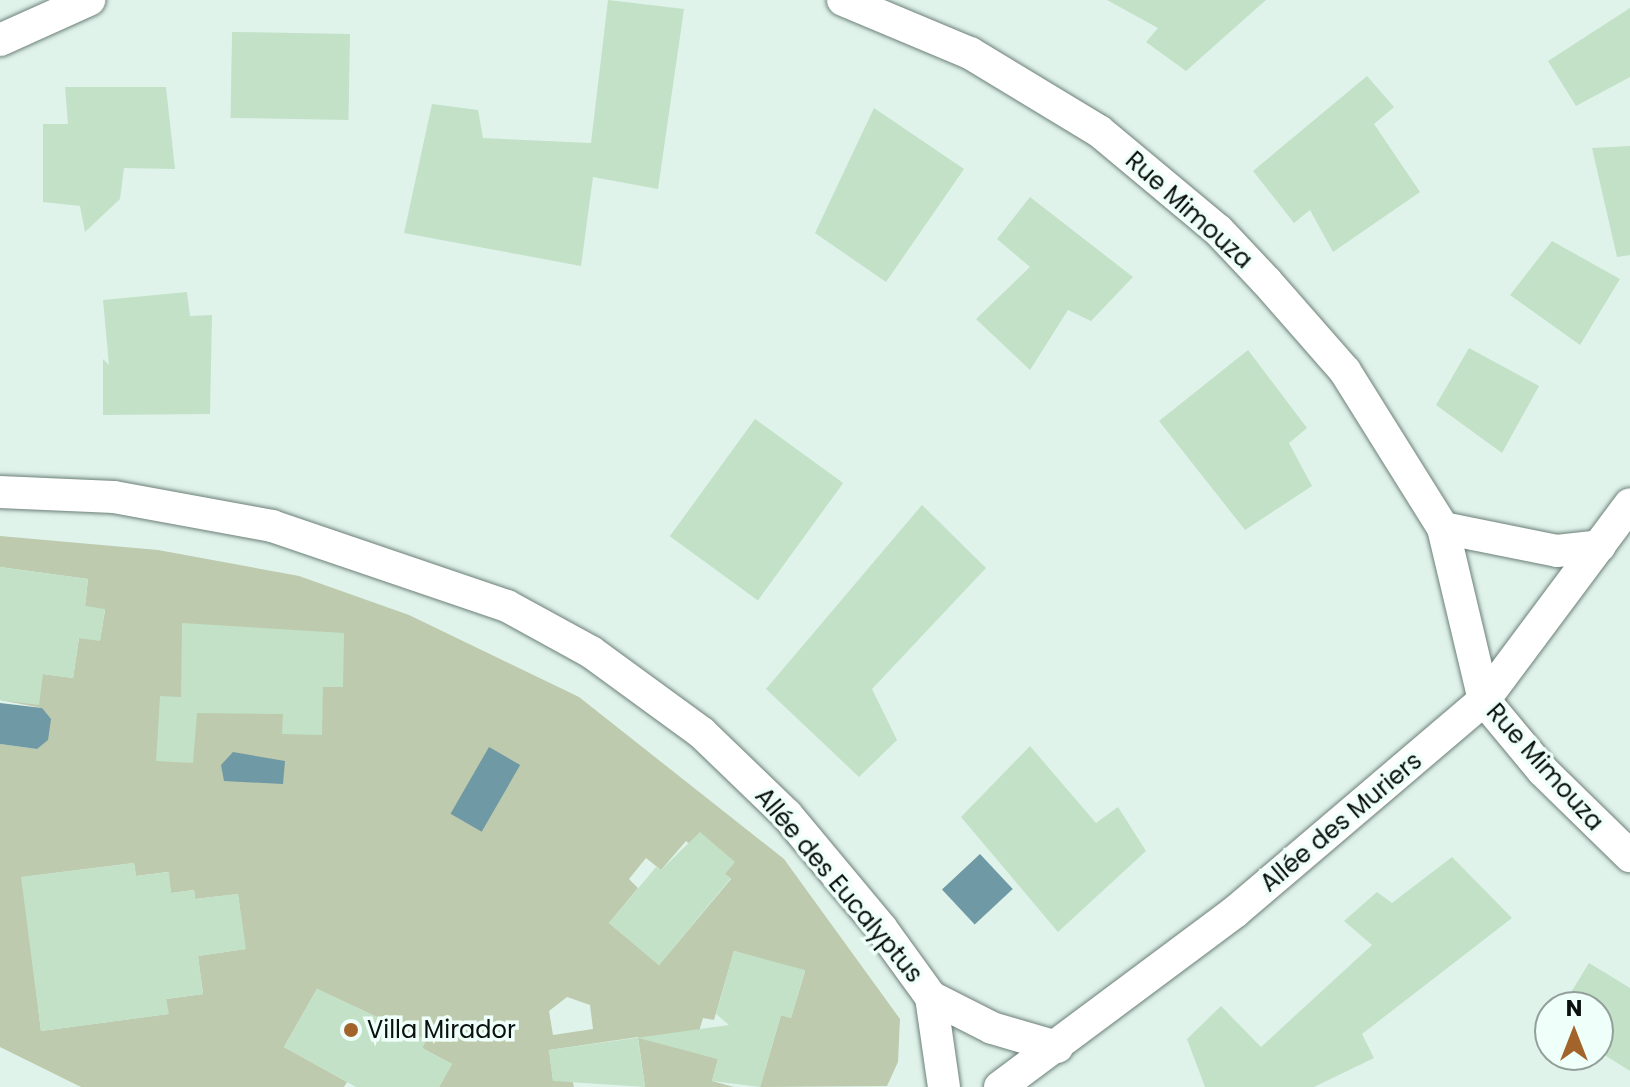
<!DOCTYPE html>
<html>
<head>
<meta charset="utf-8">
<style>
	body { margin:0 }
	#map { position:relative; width:1630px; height:1087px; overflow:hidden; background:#dff3eb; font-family:Poppins,sans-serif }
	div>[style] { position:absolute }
	.green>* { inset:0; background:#bdcaad }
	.water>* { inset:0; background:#6f99a4; transform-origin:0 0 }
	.building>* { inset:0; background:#c2e1c7; transform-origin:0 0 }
	.roads { filter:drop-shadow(0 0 2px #6c7f78) drop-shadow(0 0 2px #6c7f78) }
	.minor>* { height:32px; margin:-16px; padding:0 16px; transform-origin:16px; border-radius:16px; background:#fff }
	.dots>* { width:22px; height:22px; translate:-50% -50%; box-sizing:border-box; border:4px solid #effff9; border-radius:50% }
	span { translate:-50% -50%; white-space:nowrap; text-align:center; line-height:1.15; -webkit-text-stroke:7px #effff9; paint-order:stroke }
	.street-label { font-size:24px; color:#09100d }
	.poi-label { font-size:24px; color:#09100d }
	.left { translate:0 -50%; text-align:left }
	.north { position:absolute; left:1534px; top:991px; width:80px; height:80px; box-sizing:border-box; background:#effff9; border:2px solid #939f9b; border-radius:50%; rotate:0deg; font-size:22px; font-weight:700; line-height:32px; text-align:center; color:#09100d }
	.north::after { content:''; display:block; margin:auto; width:28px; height:36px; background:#a2642a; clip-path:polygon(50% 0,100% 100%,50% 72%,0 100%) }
</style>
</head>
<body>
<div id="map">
	<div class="green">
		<div style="clip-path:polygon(evenodd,0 536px,158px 550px,299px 576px,409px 615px,579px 697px,784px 859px,900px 1019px,898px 1062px,887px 1086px,760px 1087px,781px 1015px,791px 1018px,805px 971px,734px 951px,714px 1020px,703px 1018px,693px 1052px,718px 1059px,712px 1081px,734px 1087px,645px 1087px,638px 1037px,549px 1050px,553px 1080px,572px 1078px,574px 1087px,439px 1087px,452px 1064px,422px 1048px,426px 1040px,317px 989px,284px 1047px,347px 1082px,344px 1087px,81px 1087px,0 1047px,0 744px,37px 749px,42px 708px,0 700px,43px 674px,73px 678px,79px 638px,100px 640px,105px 610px,85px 606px,88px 579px,0 567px,0 536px,686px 841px,731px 879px,659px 965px,609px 923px,638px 888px,629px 879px,646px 858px,661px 870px,686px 841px,0 536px,134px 863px,136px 876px,168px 872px,171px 893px,194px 890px,195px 899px,238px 894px,245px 949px,198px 956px,203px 994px,166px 999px,168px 1014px,41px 1031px,22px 877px,134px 863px,0 536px,567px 997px,590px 1005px,593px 1029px,553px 1035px,549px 1011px,567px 997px)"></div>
	</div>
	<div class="water">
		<div style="clip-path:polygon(0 703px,42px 708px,51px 719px,48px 740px,37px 749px,0 744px)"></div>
		<div style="left:489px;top:747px;width:36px;height:77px;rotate:30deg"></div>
		<div style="clip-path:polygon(233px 752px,285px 761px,283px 784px,224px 781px,221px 765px)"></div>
		<div style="left:980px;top:854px;width:48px;height:52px;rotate:47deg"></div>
	</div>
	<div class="building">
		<div style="clip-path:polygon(608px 0,684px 9px,658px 189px,593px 177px,581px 266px,404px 233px,432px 104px,478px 110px,483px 138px,591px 143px)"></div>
		<div style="clip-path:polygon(1107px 0,1266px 0,1186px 71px,1146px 42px,1158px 28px)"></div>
		<div style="clip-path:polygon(1630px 8px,1630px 77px,1576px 106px,1548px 61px)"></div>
		<div style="left:350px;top:34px;width:86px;height:118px;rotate:91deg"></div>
		<div style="clip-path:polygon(1367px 76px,1394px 107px,1374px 124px,1420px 192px,1333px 252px,1310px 210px,1294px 223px,1253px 171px)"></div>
		<div style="clip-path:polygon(65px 87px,166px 87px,175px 169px,124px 168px,120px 199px,85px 232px,80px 206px,43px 202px,43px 124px,68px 124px)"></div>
		<div style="clip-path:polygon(874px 108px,964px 169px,886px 282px,815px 233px)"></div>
		<div style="clip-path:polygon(1630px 146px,1630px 255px,1617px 257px,1592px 148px)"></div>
		<div style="clip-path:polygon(1030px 197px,1133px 277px,1091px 321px,1068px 310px,1030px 370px,976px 319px,1030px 267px,997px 239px)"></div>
		<div style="clip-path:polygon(1552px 241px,1620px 279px,1580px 345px,1510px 295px)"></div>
		<div style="clip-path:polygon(187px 292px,190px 316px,212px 315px,210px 414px,103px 415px,103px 359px,109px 365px,103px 300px)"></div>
		<div style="clip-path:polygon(1469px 348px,1539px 386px,1502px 453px,1436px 405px)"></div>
		<div style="clip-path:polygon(1248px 350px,1307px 428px,1289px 443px,1312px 486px,1245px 530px,1159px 421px)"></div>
		<div style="left:755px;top:419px;width:109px;height:145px;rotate:36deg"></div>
		<div style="clip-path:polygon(922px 505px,986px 568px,872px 689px,897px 740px,859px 777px,766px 689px)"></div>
		<div style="clip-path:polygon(0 567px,88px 579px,85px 606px,105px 609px,100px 641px,79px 638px,73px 678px,43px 674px,39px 705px,0 700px)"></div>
		<div style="clip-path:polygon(182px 623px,344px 633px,343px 687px,323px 687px,322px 735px,282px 734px,283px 714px,197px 713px,193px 763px,156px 761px,160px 696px,181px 697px)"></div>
		<div style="clip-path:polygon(1030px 746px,1096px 823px,1118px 807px,1146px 851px,1058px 932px,961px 817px)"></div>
		<div style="clip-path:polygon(700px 832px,735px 862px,725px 874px,731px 878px,659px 965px,609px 923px,656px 867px,661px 870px)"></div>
		<div style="clip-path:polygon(1452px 857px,1512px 918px,1362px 1034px,1374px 1058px,1314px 1087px,1205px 1087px,1187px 1039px,1221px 1006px,1261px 1047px,1372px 945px,1344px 921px,1377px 892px,1392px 903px)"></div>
		<div style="clip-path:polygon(134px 863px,136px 876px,169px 872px,171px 893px,194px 890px,195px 899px,238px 894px,246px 949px,198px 956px,203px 994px,166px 999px,169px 1014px,41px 1031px,21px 877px)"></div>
		<div style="clip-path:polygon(734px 951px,805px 970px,791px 1018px,781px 1015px,760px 1087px,712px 1081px,718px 1059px,638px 1038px,645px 1087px,553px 1081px,549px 1050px,729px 1025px,716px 1014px)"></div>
		<div style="clip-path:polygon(1589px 963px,1630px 988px,1630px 1071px,1598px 1051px,1598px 1007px,1562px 1007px)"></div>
		<div style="clip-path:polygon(317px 989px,426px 1040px,422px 1048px,452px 1064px,439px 1087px,356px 1087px,284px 1047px)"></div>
	</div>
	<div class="roads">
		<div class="minor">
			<div style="left:843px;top:0;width:138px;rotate:22.7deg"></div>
			<div style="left:970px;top:53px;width:151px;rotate:31.2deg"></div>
			<div style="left:1099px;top:131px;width:155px;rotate:39.8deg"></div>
			<div style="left:1218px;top:230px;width:71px;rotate:46.7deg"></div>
			<div style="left:1267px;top:282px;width:118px;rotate:48.8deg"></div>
			<div style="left:1345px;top:371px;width:185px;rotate:58deg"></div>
			<div style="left:1443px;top:528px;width:177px;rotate:76.6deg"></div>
			<div style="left:1484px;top:700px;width:92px;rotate:50.3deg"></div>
			<div style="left:1543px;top:771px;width:122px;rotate:44.3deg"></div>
			<div style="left:0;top:40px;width:98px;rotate:-24.2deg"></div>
			<div style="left:0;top:492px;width:114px;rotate:2.5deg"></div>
			<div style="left:114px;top:497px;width:161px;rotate:10.4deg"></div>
			<div style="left:272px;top:526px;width:248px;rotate:18.8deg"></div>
			<div style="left:507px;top:606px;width:96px;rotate:28.7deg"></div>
			<div style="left:591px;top:652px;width:137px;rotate:36.1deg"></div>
			<div style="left:702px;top:733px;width:118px;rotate:44deg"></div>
			<div style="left:787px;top:815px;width:147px;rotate:50.2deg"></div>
			<div style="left:881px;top:928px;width:85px;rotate:54.1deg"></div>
			<div style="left:931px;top:997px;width:91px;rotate:81.8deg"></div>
			<div style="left:1443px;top:528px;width:116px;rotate:11.4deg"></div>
			<div style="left:1557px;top:551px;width:43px;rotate:-6.6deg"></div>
			<div style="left:931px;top:997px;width:68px;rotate:26.9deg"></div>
			<div style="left:992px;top:1028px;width:68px;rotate:16.3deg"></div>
			<div style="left:1000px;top:1087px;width:294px;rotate:-36.7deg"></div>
			<div style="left:1236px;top:911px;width:326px;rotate:-40.4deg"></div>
			<div style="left:1484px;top:700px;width:244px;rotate:-53.3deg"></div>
		</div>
	</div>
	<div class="dots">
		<div style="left:351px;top:1030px;background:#a2642a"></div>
	</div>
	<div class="street-label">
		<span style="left:1189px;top:210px;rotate:42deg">Rue Mimouza</span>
		<span style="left:1545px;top:767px;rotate:48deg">Rue Mimouza</span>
		<span style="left:1341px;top:822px;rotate:-40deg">Allée des Muriers</span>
		<span style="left:839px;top:885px;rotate:50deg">Allée des Eucalyptus</span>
	</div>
	<div class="poi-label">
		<span class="left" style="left:367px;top:1030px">Villa Mirador</span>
	</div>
	<div class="north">N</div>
</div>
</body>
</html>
